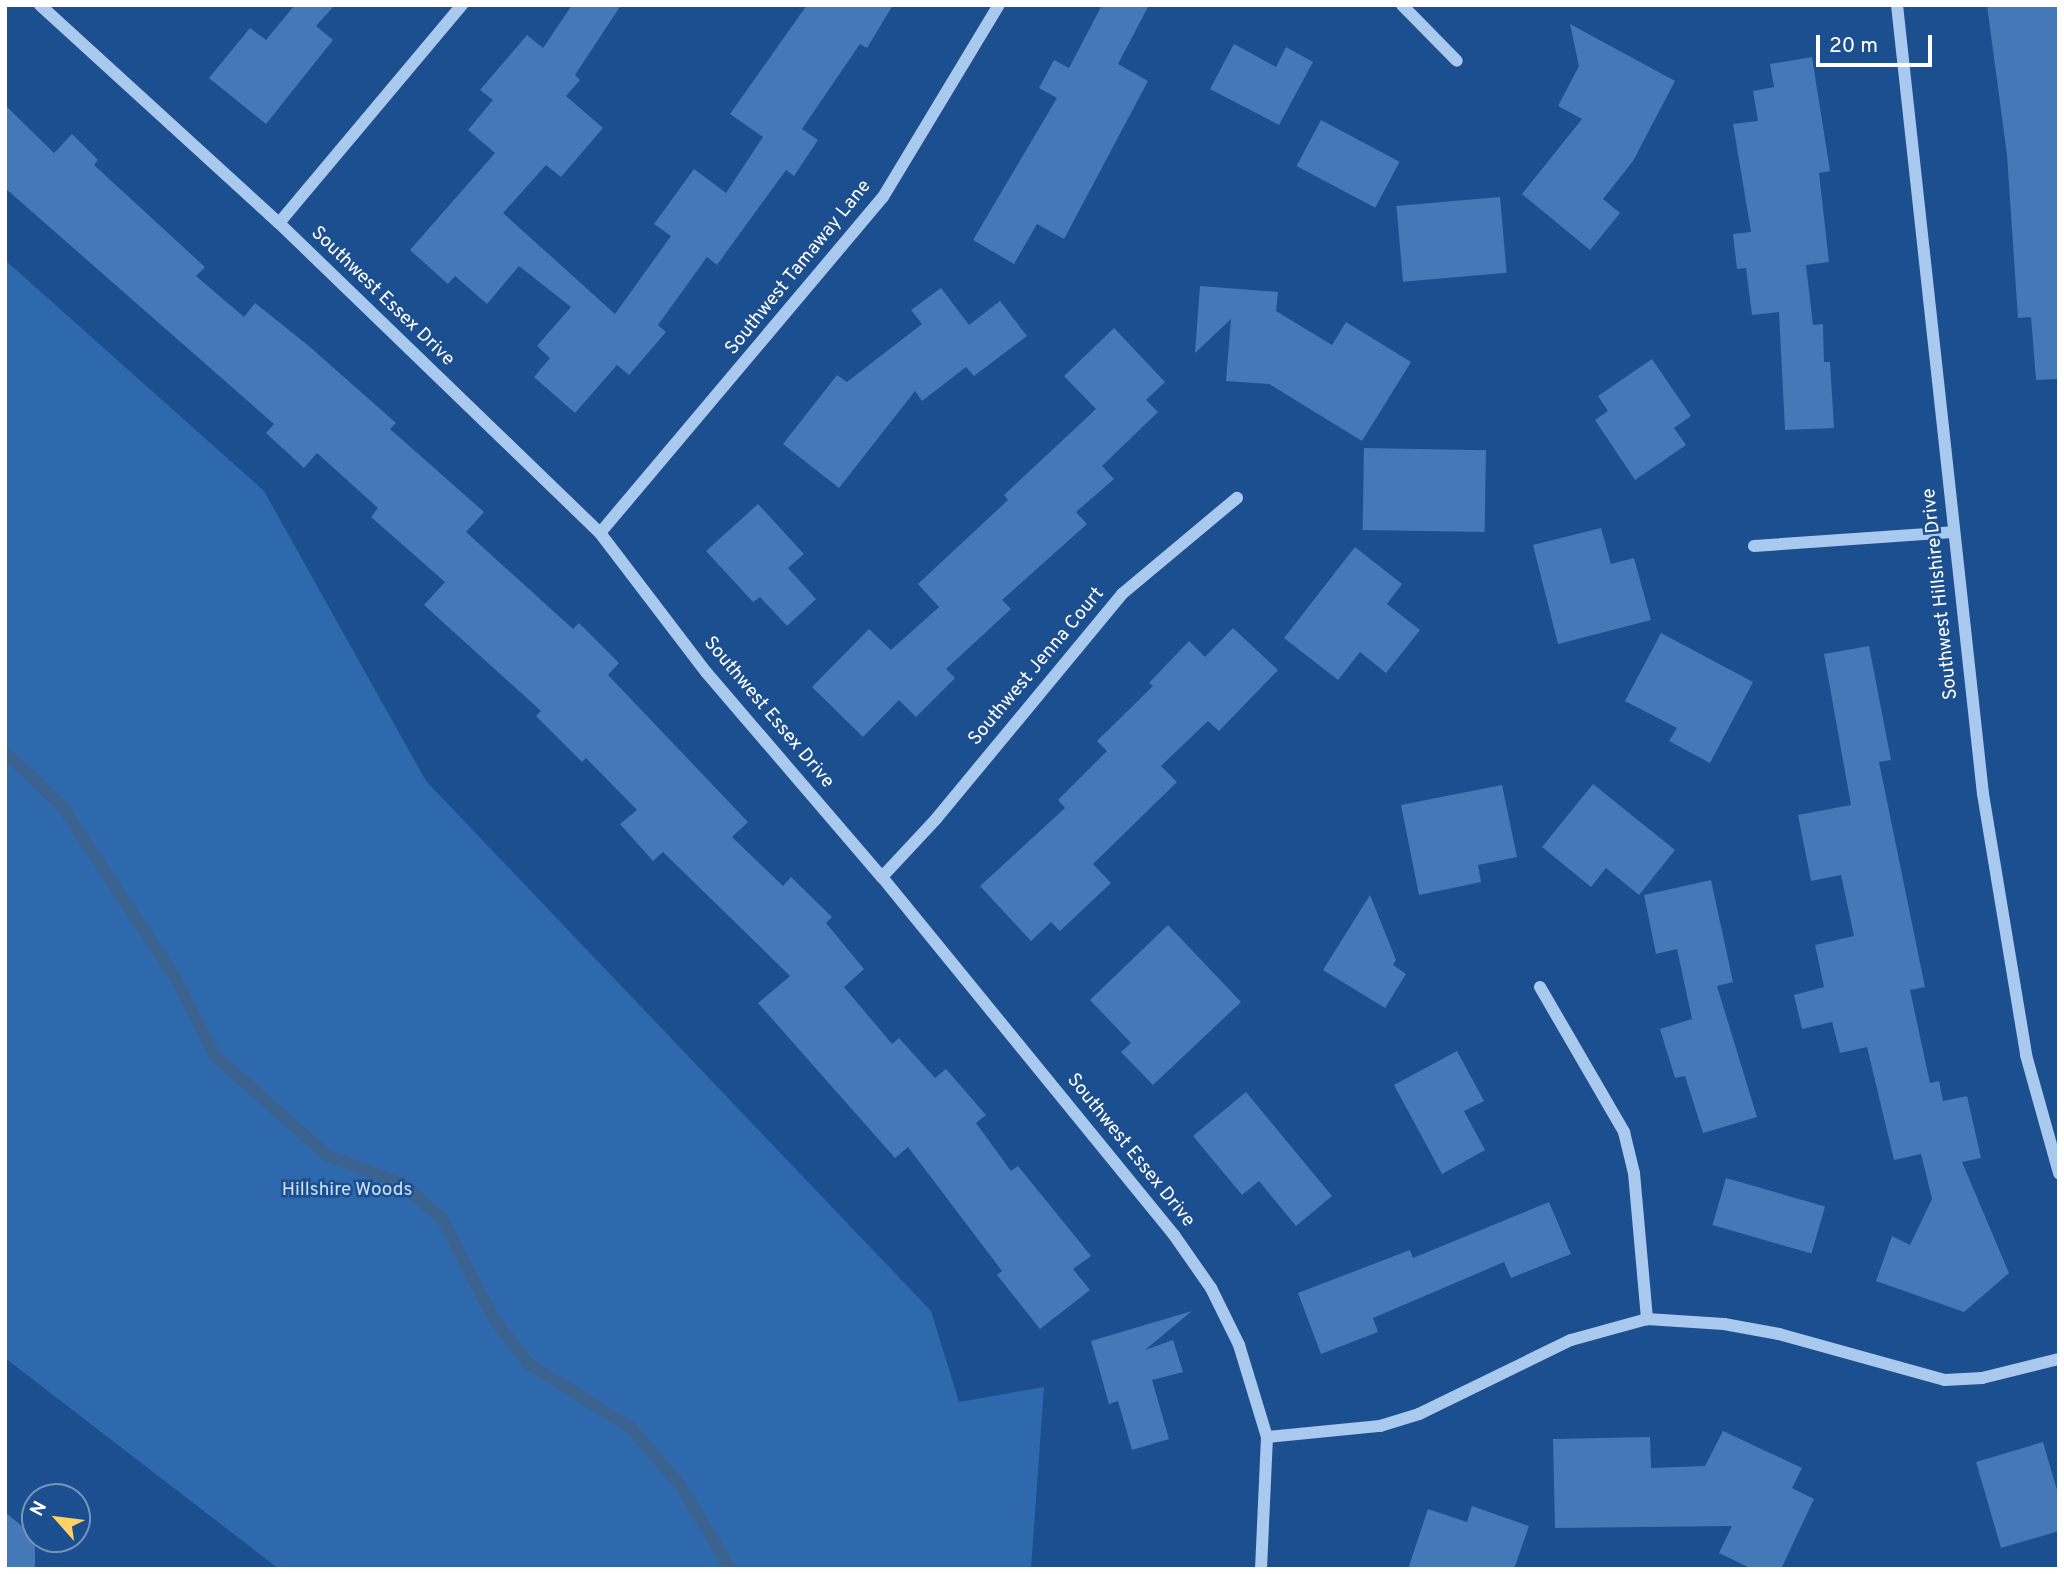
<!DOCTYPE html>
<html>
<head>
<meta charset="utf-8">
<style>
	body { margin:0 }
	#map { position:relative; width:2064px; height:1574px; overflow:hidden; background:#1b4f8f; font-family:Overpass,sans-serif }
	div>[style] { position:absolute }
	.green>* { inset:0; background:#2e69ad }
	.stream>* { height:12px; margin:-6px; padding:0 6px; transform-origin:6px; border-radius:6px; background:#3c6290 }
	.building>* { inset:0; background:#4478b7; transform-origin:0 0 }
	.minor>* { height:12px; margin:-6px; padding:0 6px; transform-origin:6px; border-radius:6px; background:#a9c9ee }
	span { translate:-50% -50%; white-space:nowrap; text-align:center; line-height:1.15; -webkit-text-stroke:5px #1b4f8f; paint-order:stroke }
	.street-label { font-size:19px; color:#fff }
	.park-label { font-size:19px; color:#cfe3fa }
	.frame { position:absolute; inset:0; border:7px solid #fff; pointer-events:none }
	.north { position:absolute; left:21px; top:1483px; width:70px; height:70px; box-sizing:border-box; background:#1b4f8f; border:2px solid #7695bc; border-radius:50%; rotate:298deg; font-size:19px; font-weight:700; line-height:28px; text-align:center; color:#fff }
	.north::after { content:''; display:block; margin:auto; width:24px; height:32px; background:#ffd166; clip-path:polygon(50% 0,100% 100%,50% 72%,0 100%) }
	.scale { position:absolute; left:1816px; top:35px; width:116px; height:32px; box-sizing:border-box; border:4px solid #fff; border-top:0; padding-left:9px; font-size:21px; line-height:24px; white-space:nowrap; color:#fff; -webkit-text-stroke:5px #1b4f8f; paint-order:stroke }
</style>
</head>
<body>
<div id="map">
	<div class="green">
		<div style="clip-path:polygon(5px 260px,264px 491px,426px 781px,931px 1311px,959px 1402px,1044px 1387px,1031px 1569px,279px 1569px,5px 1358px)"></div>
	</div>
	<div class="stream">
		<div style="left:5px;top:752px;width:79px;rotate:43.5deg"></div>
		<div style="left:62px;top:806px;width:207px;rotate:56.6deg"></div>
		<div style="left:176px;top:979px;width:86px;rotate:63.1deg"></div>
		<div style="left:215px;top:1056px;width:149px;rotate:41.5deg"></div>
		<div style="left:327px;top:1155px;width:83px;rotate:21.3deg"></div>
		<div style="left:404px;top:1185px;width:52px;rotate:41.9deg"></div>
		<div style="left:443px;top:1220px;width:114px;rotate:62.8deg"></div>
		<div style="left:495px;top:1321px;width:55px;rotate:51.7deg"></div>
		<div style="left:529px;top:1364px;width:120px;rotate:32.1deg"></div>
		<div style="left:631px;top:1428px;width:77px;rotate:49.2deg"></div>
		<div style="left:681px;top:1486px;width:96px;rotate:59.4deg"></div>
	</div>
	<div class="building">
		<div style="clip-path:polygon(301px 5px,335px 5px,316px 26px,333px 40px,266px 124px,209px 78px,250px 28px,266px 40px,294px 6px)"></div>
		<div style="clip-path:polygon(572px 5px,621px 5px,575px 75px,580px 80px,566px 96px,603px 128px,561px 177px,546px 165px,503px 213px,615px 314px,671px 236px,654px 224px,694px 169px,726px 193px,763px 137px,730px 114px,807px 5px,893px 5px,867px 48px,860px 44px,802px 129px,818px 140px,794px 176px,786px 170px,717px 265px,707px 257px,658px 325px,666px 332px,629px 375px,617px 365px,575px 413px,534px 377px,550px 358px,537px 346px,571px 307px,519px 266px,487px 304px,455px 276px,448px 284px,410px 250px,495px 153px,468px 130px,493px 100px,480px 90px,527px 35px,543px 48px)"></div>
		<div style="clip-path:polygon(1102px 5px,1149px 5px,1118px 64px,1148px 81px,1064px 239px,1037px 224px,1014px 264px,973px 240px,1057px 98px,1039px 88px,1054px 60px,1069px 68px)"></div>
		<div style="clip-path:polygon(1987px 5px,2059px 5px,2059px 379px,2036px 380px,2031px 317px,2018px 318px,2007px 155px)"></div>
		<div style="clip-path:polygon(1570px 24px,1675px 81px,1633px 161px,1603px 199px,1620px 213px,1590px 250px,1522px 194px,1582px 119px,1558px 106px,1579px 66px)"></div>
		<div style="clip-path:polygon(1234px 44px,1276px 67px,1286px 47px,1313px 62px,1279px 125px,1210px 89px)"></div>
		<div style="clip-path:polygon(1812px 57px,1830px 171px,1819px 173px,1829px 262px,1806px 265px,1813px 325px,1823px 324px,1824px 362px,1830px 362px,1834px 428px,1785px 430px,1779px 312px,1752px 315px,1746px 268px,1737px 269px,1733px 234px,1751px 232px,1733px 124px,1758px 121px,1753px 91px,1774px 87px,1770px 64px)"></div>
		<div style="clip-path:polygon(5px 105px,54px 153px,72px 134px,98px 160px,94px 165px,205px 267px,196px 276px,244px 317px,255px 303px,310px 347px,396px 423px,390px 429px,484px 512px,466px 532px,573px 629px,579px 623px,619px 663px,608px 675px,748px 822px,732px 837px,783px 886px,791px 877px,832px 917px,826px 923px,864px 969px,844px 987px,892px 1044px,899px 1038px,935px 1078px,946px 1069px,986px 1115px,976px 1123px,1011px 1171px,1018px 1166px,1091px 1256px,1073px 1269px,1090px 1290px,1040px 1329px,997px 1275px,1002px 1271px,908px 1147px,895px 1158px,758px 1003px,790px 976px,663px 852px,653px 861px,620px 824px,637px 810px,586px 758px,582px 762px,536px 716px,541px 711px,424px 605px,445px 582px,371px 517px,378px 508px,317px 453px,304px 468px,266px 433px,274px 424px,5px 188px)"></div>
		<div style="left:1321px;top:120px;width:89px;height:52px;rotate:28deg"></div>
		<div style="left:1500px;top:197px;width:76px;height:104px;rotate:85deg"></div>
		<div style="clip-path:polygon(1200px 286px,1278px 292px,1276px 311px,1332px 345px,1346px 322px,1411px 362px,1362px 441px,1269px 384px,1226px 381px,1231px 319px,1195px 353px)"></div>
		<div style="clip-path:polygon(941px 288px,969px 325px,1000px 301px,1027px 336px,974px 376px,966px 367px,922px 401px,915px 391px,839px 488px,783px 444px,837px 375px,847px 382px,922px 324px,911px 310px)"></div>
		<div style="clip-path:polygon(1114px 328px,1165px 382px,1146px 400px,1158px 412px,1102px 466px,1114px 479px,1076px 512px,1087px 524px,1002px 600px,1011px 609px,946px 669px,955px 678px,916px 717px,899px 700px,863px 737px,812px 687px,869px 629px,891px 650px,939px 607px,918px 584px,1008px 500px,1004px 495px,1096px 409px,1064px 376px)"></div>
		<div style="clip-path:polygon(1652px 359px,1691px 416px,1674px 428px,1686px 445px,1635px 480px,1595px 420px,1608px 411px,1598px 396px)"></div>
		<div style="left:1364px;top:448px;width:122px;height:82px;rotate:1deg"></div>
		<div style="clip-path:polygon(758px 504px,804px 554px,788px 568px,816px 599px,787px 626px,760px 597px,753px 602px,706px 551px)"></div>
		<div style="clip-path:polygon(1601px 528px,1611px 564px,1634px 558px,1651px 620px,1558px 644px,1533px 545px)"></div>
		<div style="clip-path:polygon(1355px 547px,1402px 584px,1387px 604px,1420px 630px,1386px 673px,1360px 652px,1338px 680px,1284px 638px)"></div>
		<div style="clip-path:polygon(1233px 628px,1278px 670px,1219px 731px,1208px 721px,1161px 766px,1177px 782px,1093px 864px,1111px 883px,1060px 931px,1051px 922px,1031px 941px,980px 886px,1065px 808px,1058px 800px,1107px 751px,1097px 741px,1153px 686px,1149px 683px,1189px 641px,1205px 657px)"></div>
		<div style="clip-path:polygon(1661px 633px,1753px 682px,1710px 763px,1669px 741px,1677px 728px,1625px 701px)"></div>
		<div style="clip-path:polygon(1869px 646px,1891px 760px,1879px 762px,1925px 987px,1910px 990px,1930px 1083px,1939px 1081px,1943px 1101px,1967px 1096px,1981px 1158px,1962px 1162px,2009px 1273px,1964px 1312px,1876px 1281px,1892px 1236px,1910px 1245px,1932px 1199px,1921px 1154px,1894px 1160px,1867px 1047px,1840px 1053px,1832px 1022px,1802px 1029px,1794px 995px,1824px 987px,1815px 945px,1854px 936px,1841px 875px,1811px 881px,1798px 815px,1851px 805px,1824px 654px)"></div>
		<div style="clip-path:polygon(1593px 784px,1675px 850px,1639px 895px,1606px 868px,1591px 887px,1542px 847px)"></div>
		<div style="clip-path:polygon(1502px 785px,1517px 857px,1478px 865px,1481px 882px,1419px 895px,1401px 805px)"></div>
		<div style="clip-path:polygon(1711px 880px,1733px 982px,1717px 986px,1757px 1117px,1703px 1133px,1685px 1076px,1675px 1078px,1660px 1029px,1692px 1019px,1677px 949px,1656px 954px,1644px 895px)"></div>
		<div style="clip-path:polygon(1370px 895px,1396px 960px,1393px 965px,1406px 974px,1385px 1008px,1323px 970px)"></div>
		<div style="clip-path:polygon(1168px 925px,1241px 1002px,1153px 1085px,1121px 1052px,1131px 1043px,1090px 1000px)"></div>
		<div style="clip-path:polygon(1457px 1051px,1484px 1101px,1464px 1111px,1485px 1150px,1442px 1174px,1394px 1085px)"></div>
		<div style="clip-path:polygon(1246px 1092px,1332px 1196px,1296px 1226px,1259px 1181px,1242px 1195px,1193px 1136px)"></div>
		<div style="left:1726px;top:1178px;width:103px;height:49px;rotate:16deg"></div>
		<div style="clip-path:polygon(1549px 1202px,1571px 1254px,1511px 1278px,1504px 1262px,1373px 1318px,1378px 1332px,1321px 1354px,1298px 1293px,1410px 1250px,1413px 1258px)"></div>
		<div style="clip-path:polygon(1192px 1311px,1145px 1350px,1173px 1340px,1183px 1372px,1152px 1380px,1169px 1439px,1132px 1450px,1118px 1401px,1109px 1404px,1091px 1341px)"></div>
		<div style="clip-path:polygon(1723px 1431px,1802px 1468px,1792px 1488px,1814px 1499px,1781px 1569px,1752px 1569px,1719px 1553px,1732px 1526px,1555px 1528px,1553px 1439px,1650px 1437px,1651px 1468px,1705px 1466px)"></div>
		<div style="clip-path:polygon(2043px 1442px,2059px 1497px,2059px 1531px,2001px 1548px,1976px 1462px)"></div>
		<div style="clip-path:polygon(1472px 1506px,1529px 1526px,1514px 1569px,1408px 1569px,1428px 1509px,1467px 1522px)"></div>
		<div style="clip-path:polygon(5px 1512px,35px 1537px,35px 1569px,5px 1569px)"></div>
	</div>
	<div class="minor">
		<div style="left:40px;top:5px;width:323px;rotate:42.4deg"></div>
		<div style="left:279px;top:223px;width:446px;rotate:44deg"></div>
		<div style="left:600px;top:533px;width:175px;rotate:52.7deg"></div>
		<div style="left:706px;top:672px;width:270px;rotate:49.4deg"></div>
		<div style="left:882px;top:877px;width:462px;rotate:50.8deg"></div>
		<div style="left:1174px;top:1235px;width:65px;rotate:55.1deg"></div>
		<div style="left:1211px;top:1288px;width:64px;rotate:63.8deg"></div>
		<div style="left:1239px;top:1345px;width:96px;rotate:73.1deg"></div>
		<div style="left:1267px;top:1437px;width:132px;rotate:92.6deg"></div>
		<div style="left:1402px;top:5px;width:78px;rotate:45.5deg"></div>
		<div style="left:1897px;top:5px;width:794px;rotate:83.78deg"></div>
		<div style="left:1983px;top:794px;width:265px;rotate:80.6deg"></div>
		<div style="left:2026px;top:1055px;width:123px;rotate:74.4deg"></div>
		<div style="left:279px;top:223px;width:285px;rotate:-50deg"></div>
		<div style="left:600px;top:533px;width:439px;rotate:-49.9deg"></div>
		<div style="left:883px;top:197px;width:224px;rotate:-58.9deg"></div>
		<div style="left:1754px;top:546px;width:199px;rotate:-4deg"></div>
		<div style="left:882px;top:877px;width:79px;rotate:-47deg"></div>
		<div style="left:936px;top:819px;width:292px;rotate:-50.4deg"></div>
		<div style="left:1122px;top:594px;width:150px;rotate:-39.9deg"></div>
		<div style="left:1540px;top:987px;width:168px;rotate:59.9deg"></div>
		<div style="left:1624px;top:1132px;width:42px;rotate:76.3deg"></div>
		<div style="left:1634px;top:1173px;width:147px;rotate:84.9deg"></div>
		<div style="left:1267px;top:1437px;width:114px;rotate:-5.6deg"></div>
		<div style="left:1380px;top:1426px;width:41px;rotate:-17.1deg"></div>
		<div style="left:1419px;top:1414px;width:169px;rotate:-26deg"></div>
		<div style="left:1571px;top:1340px;width:79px;rotate:-15.4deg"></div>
		<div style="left:1647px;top:1319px;width:77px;rotate:3.7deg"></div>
		<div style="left:1724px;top:1324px;width:56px;rotate:10.3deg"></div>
		<div style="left:1779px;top:1334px;width:172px;rotate:15.5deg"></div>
		<div style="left:1945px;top:1380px;width:37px;rotate:-3deg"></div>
		<div style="left:1982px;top:1378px;width:79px;rotate:-13.9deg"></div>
	</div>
	<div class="street-label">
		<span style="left:799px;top:268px;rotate:-51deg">Southwest Tamaway Lane</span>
		<span style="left:382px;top:297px;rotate:44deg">Southwest Essex Drive</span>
		<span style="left:1941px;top:594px;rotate:-96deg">Southwest Hillshire Drive</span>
		<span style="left:1037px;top:667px;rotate:-50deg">Southwest Jenna Court</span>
		<span style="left:768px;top:713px;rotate:50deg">Southwest Essex Drive</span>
		<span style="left:1130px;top:1151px;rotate:51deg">Southwest Essex Drive</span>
	</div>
	<div class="park-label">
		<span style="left:347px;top:1191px">Hillshire Woods</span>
	</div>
	<div class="frame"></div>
	<div class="north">N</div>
	<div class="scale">20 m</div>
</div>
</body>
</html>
